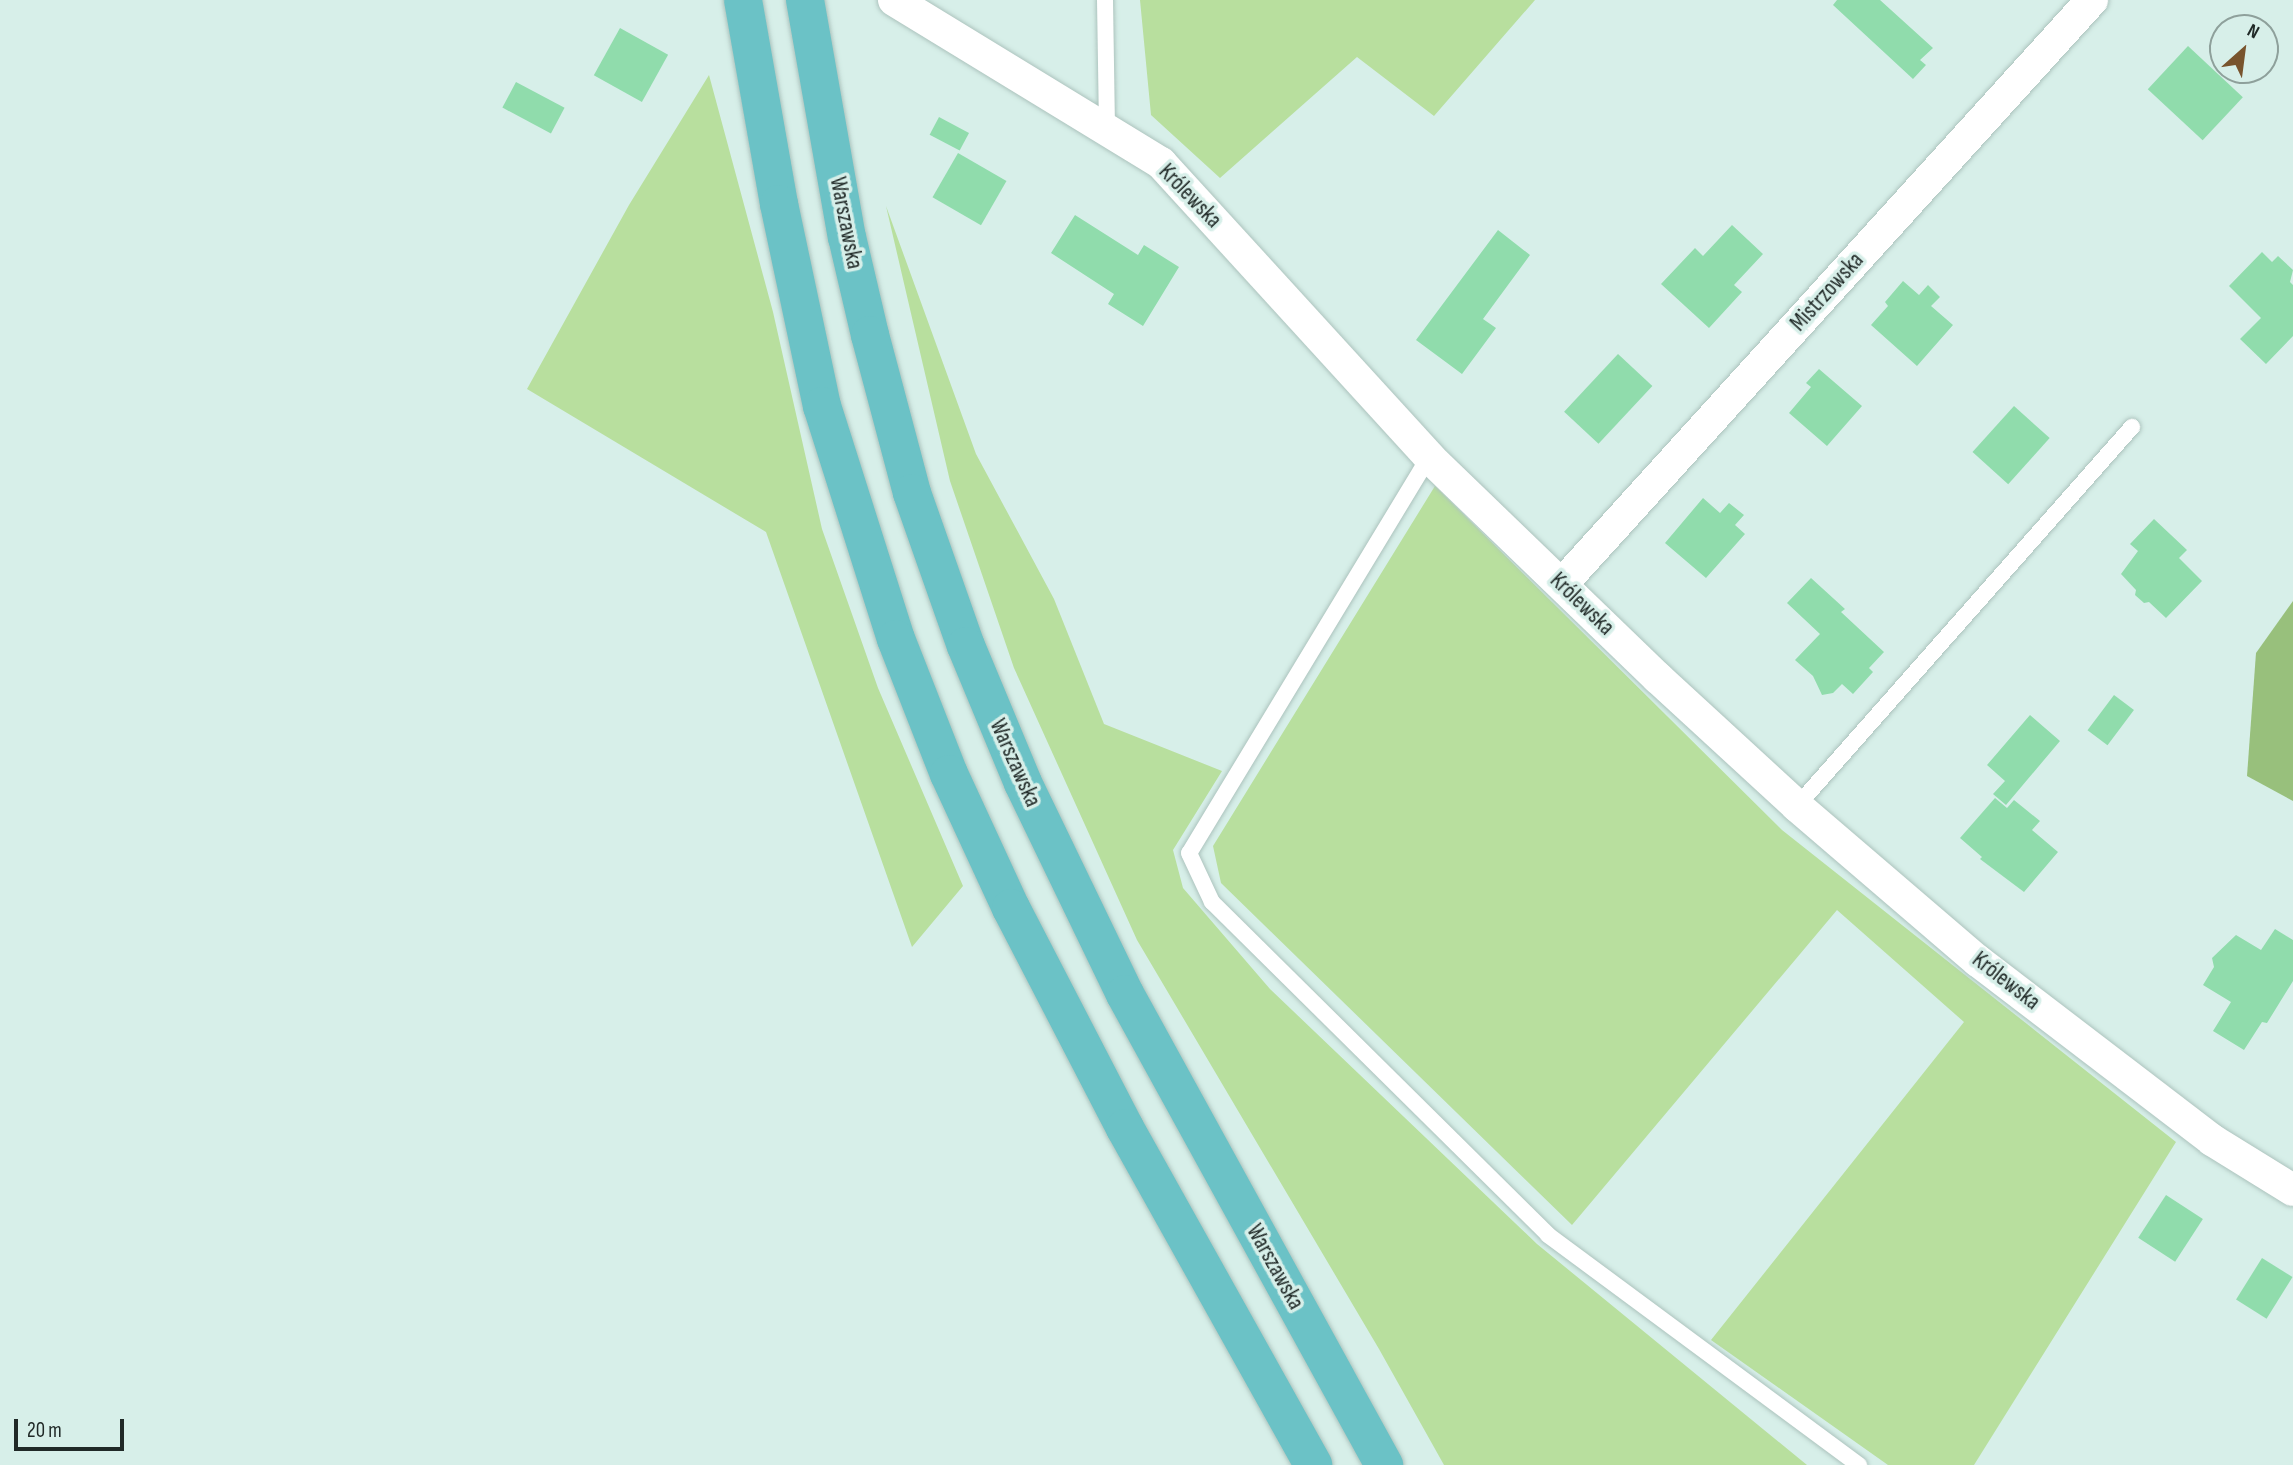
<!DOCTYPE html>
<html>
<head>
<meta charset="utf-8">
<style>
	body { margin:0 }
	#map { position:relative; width:2293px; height:1465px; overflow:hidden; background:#d7efe9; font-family:"Sofia Sans Condensed",sans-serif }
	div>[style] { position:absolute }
	.green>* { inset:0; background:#b8df9e }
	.forest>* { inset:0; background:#98c07c }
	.building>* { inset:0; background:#90dcac; transform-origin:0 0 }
	.roads { filter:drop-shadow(0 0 2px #acc3bd) drop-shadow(0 0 2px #acc3bd) }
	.service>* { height:16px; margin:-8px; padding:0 8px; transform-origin:8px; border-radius:8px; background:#fff }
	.minor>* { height:32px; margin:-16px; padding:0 16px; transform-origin:16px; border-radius:16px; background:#fff }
	.primary>* { height:38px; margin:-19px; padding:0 19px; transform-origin:19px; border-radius:19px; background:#6bc2c6 }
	span { translate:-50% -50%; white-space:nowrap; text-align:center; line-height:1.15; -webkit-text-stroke:7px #d7efe9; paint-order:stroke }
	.street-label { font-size:23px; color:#202927 }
	.north { position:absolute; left:2209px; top:14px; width:70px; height:70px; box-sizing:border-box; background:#d7efe9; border:2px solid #8ea09b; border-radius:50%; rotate:28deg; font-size:19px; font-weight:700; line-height:28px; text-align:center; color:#202927 }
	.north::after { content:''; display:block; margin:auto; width:24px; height:32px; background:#78542d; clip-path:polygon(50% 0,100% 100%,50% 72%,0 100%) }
	.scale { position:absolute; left:14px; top:1419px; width:110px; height:32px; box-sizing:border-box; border:4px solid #202927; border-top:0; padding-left:9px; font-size:21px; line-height:24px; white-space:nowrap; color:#202927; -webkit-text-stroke:5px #d7efe9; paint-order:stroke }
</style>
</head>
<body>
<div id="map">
	<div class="green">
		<div style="clip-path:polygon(1140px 0,1535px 0,1434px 116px,1357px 57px,1220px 178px,1151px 115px)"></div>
		<div style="clip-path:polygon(709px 75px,773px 312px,822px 529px,878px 688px,963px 886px,912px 947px,766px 532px,527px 389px,629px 205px)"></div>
		<div style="clip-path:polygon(886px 206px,976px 454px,1054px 599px,1104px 724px,1222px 771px,1173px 850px,1183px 888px,1270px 989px,1537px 1244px,1807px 1465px,1444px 1465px,1379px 1349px,1137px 940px,1014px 668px,950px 481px)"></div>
		<div style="clip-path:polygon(1435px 486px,1782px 830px,2176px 1142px,1974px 1465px,1888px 1465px,1711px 1340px,1964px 1022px,1837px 910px,1572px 1225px,1221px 883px,1213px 846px)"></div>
	</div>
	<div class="forest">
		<div style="clip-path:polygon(2293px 601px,2293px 801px,2247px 776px,2256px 653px)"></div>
	</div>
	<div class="building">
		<div style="clip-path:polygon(1837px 0,1880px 0,1933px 48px,1920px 60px,1926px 65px,1913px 79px,1833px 5px)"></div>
		<div style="left:620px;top:28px;width:55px;height:54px;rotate:29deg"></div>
		<div style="left:2188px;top:46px;width:75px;height:59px;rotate:43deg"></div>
		<div style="left:516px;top:82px;width:55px;height:29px;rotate:28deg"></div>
		<div style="left:939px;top:117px;width:34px;height:20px;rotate:28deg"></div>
		<div style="left:958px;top:153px;width:56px;height:51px;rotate:30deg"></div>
		<div style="clip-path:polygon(1075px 215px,1138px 255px,1144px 245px,1179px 267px,1143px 326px,1108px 304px,1114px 294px,1051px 253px)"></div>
		<div style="clip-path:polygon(1732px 225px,1763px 254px,1734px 285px,1742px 292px,1709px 328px,1661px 284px,1695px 248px,1703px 256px)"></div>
		<div style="clip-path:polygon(1498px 230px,1530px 255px,1483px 319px,1496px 328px,1462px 374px,1416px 340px)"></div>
		<div style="clip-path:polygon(2262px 252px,2272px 262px,2278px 256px,2293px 270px,2290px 282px,2293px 285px,2293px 336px,2266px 364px,2240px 339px,2261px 318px,2229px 286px)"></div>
		<div style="clip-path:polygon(1903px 281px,1919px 295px,1928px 285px,1940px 297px,1931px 306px,1953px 325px,1917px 366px,1871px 325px,1888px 306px,1885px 302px)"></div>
		<div style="left:1618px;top:354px;width:47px;height:79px;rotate:43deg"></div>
		<div style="clip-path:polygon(1819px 369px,1862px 406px,1827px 446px,1789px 413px,1811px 387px,1806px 383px)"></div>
		<div style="left:2014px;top:406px;width:48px;height:62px;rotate:42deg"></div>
		<div style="clip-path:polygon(1703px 498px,1720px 513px,1729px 503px,1744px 515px,1735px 525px,1745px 534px,1706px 578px,1665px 543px)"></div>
		<div style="clip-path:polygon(2154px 519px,2187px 550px,2179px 558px,2202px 581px,2166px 618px,2149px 602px,2144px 603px,2135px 595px,2136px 590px,2121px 574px,2138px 551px,2130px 544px)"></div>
		<div style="clip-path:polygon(1811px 578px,1845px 609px,1841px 612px,1884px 652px,1869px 668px,1873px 672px,1853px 694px,1842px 684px,1833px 693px,1822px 695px,1813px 676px,1795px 660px,1820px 634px,1787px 603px)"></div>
		<div style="left:2114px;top:695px;width:25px;height:44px;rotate:37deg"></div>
		<div style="clip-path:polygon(2030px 715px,2060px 741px,2006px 805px,1993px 794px,2005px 781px,1987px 765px)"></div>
		<div style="clip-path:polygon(1995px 798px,2007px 808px,2014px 800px,2040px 821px,2032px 830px,2058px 852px,2024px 892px,1980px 859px,1982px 857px,1960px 838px)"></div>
		<div style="clip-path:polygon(2275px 929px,2293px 940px,2293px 981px,2267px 1023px,2262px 1022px,2244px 1050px,2213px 1031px,2231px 1002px,2203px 985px,2214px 967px,2212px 958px,2236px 935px,2261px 950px)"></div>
		<div style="left:2166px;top:1195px;width:44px;height:51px;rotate:33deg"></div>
		<div style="left:2262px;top:1258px;width:36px;height:49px;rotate:32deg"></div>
	</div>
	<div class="roads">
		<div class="service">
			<div style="left:1105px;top:0;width:130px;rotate:89.1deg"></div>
			<div style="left:1429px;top:457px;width:463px;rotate:121.2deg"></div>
			<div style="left:1189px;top:853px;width:54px;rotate:64.9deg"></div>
			<div style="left:1212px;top:902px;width:473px;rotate:44.7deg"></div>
			<div style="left:1548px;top:1235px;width:387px;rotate:36.5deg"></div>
			<div style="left:1797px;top:806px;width:506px;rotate:-48.53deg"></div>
		</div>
		<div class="minor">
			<div style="left:894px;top:0;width:313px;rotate:31.4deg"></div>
			<div style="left:1161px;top:163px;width:398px;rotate:47.6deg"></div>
			<div style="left:1429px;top:457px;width:318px;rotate:44deg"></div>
			<div style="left:1658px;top:678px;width:189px;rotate:42.6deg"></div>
			<div style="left:1797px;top:806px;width:238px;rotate:40.6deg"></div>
			<div style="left:1978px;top:961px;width:295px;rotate:37.4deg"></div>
			<div style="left:2212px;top:1140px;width:95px;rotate:31.7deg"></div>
			<div style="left:1562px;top:584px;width:789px;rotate:-47.78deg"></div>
		</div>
		<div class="primary">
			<div style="left:743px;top:0;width:207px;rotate:80deg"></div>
			<div style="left:779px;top:204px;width:207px;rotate:78deg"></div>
			<div style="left:822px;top:406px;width:244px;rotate:72.4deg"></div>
			<div style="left:896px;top:639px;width:145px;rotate:68.6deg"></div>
			<div style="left:949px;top:774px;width:148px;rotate:65.2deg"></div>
			<div style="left:1011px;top:908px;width:248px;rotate:62.6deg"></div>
			<div style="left:1125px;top:1128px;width:386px;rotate:60.8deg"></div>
			<div style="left:805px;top:0;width:241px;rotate:80deg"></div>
			<div style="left:847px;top:237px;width:101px;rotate:76.8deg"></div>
			<div style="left:870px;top:335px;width:163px;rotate:75.1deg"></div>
			<div style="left:912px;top:493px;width:162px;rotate:70.6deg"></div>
			<div style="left:966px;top:646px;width:148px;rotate:67.4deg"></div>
			<div style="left:1023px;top:783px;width:234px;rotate:64.2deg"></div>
			<div style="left:1125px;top:994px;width:538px;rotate:61.19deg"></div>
		</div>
	</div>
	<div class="street-label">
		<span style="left:1190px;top:196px;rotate:46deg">Królewska</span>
		<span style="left:846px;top:223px;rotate:79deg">Warszawska</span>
		<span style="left:1827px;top:292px;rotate:-48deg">Mistrzowska</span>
		<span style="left:1582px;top:604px;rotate:44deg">Królewska</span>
		<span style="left:1015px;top:763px;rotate:66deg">Warszawska</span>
		<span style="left:2006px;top:981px;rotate:38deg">Królewska</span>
		<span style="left:1275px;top:1267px;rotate:61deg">Warszawska</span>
	</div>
	<div class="north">N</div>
	<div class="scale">20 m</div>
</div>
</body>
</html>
